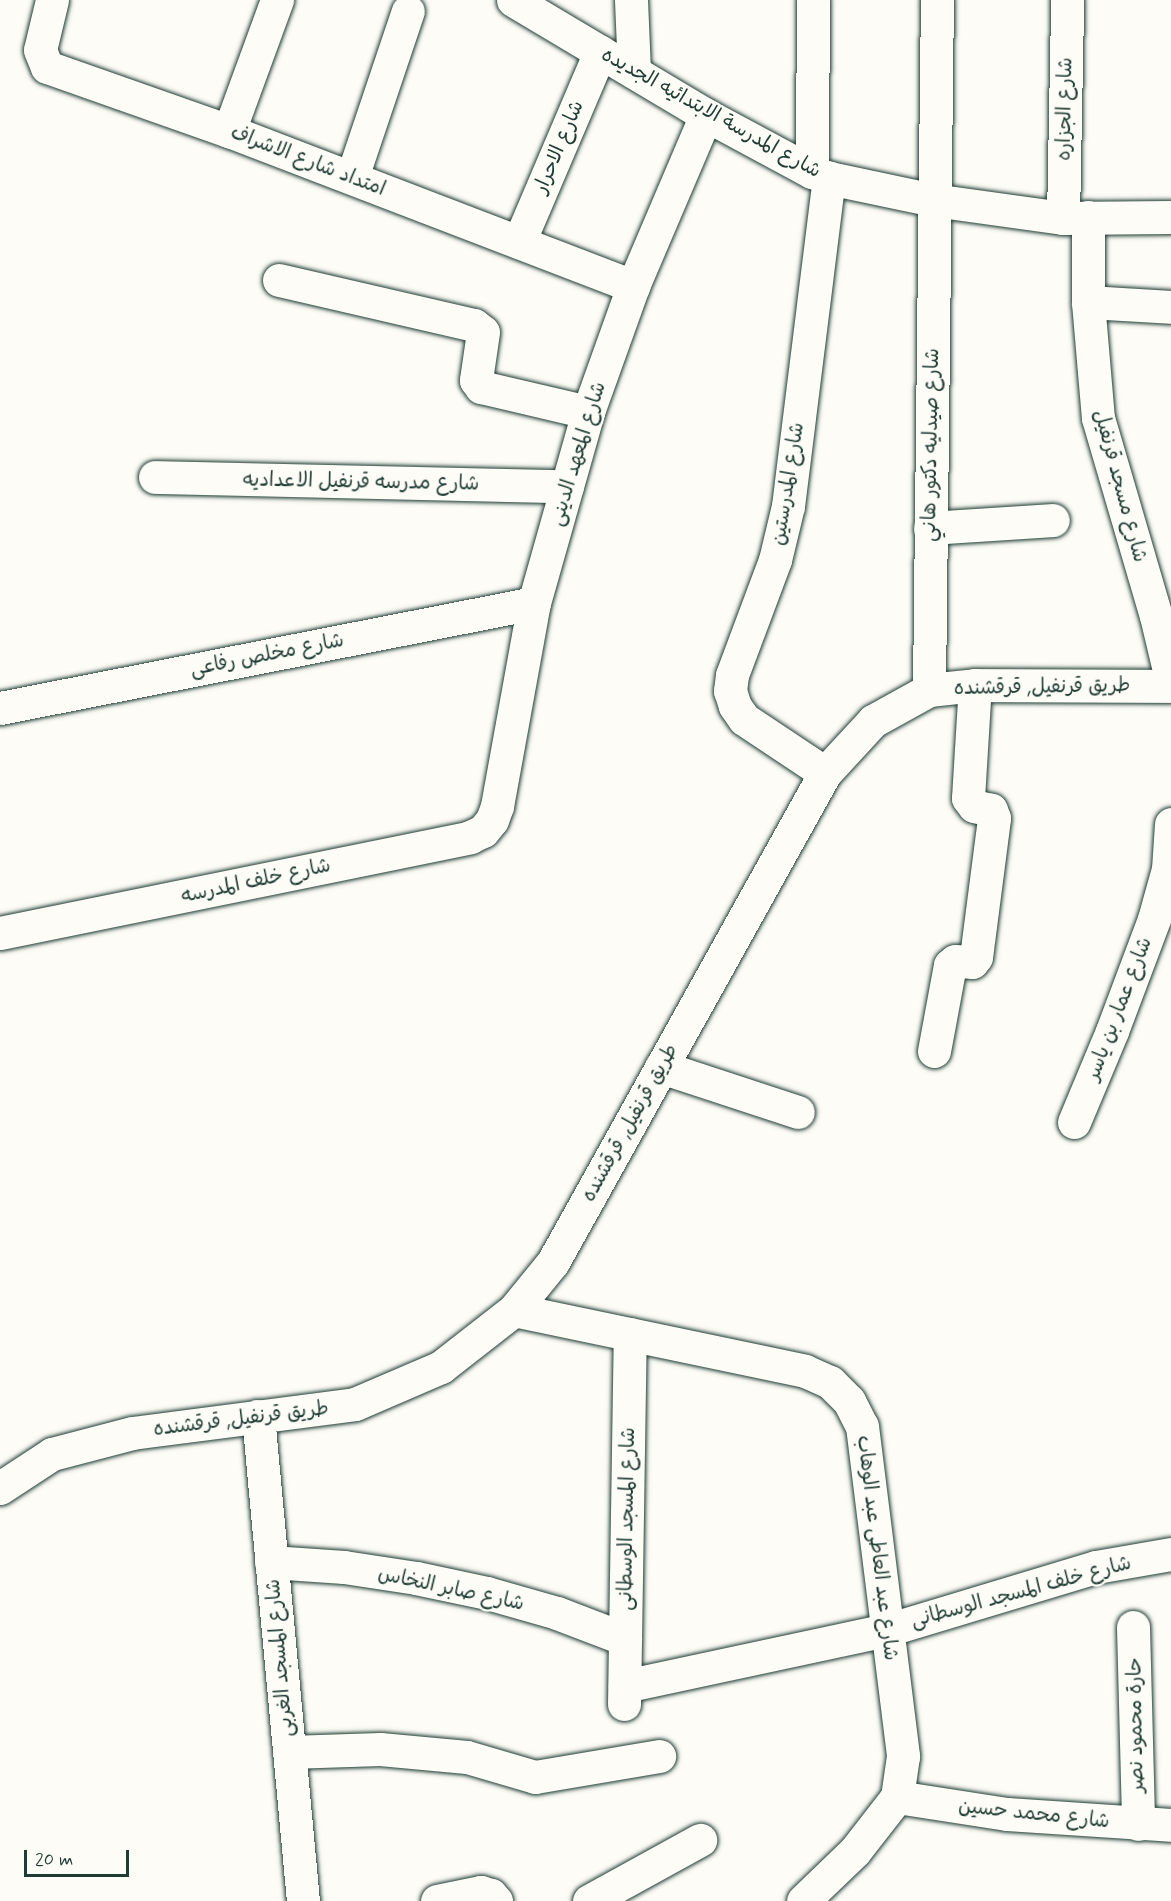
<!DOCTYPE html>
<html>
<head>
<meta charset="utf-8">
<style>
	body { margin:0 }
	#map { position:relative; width:1171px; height:1901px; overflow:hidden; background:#fdfcf7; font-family:Mynerve,"Playpen Sans Arabic",sans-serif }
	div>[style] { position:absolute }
	.roads { filter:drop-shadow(0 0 2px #1f3d34) drop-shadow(0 0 2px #1f3d34) }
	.street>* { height:33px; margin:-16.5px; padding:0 16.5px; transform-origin:16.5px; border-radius:16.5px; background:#fdfcf7 }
	.secondary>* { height:33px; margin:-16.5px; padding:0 16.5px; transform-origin:16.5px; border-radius:16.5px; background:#fdfcf7 }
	span { translate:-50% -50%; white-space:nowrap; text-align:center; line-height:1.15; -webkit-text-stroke:4.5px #fdfcf7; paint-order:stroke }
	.street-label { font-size:20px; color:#1f3d34 }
	.scale { position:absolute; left:24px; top:1850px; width:105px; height:27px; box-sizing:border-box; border:3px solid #1f3d34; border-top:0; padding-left:8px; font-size:18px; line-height:21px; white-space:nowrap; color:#1f3d34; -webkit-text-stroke:4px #fdfcf7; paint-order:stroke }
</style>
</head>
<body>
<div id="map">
	<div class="roads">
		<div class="street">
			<div style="left:52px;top:0;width:51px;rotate:103.5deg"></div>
			<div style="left:40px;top:50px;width:18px;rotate:68deg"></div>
			<div style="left:47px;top:67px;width:193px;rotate:19.4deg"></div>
			<div style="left:229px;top:131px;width:433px;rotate:21deg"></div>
			<div style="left:513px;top:0;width:225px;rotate:30.8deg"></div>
			<div style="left:706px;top:115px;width:120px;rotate:28.3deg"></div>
			<div style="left:812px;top:172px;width:18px;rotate:19deg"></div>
			<div style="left:829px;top:178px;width:106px;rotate:11.9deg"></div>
			<div style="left:933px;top:200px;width:131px;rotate:7.9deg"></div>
			<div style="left:1063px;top:218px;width:108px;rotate:-0.5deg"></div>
			<div style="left:631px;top:0;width:72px;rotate:87.6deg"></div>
			<div style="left:229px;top:131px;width:140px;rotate:-69.9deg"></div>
			<div style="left:812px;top:172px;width:172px;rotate:-89.7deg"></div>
			<div style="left:352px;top:177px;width:175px;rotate:-71.4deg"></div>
			<div style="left:1088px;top:217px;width:85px;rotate:90deg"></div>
			<div style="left:1088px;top:302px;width:116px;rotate:85.1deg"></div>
			<div style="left:1098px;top:418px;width:206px;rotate:73.7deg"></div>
			<div style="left:1156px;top:616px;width:65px;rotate:76.6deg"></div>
			<div style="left:1063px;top:218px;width:218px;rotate:-88.9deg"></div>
			<div style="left:519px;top:242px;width:207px;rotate:-66.9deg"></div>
			<div style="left:279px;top:280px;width:200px;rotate:13deg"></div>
			<div style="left:474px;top:325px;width:11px;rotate:38deg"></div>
			<div style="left:483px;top:332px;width:49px;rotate:98.3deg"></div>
			<div style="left:476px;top:380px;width:9px;rotate:54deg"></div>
			<div style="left:481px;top:387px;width:110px;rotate:13.2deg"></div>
			<div style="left:1088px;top:302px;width:83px;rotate:3.4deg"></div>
			<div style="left:155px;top:477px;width:412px;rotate:1.3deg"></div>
			<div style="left:930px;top:528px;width:123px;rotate:-3.7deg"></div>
			<div style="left:929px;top:690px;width:690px;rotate:-89.34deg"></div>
			<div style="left:0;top:708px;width:544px;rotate:-11.12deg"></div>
			<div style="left:825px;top:773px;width:97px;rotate:-146.3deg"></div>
			<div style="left:744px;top:719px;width:16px;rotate:-125deg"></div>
			<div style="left:735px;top:706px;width:16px;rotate:-108deg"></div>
			<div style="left:730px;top:691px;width:16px;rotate:-83deg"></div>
			<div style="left:732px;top:675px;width:123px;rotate:-69.5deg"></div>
			<div style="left:775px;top:560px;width:56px;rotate:-76.5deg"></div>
			<div style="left:788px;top:506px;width:331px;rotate:-82.9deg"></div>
			<div style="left:0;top:933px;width:480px;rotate:-11.5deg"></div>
			<div style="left:470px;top:837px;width:14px;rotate:-25deg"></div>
			<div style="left:483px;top:831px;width:14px;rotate:-51deg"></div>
			<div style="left:492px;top:820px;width:15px;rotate:-70deg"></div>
			<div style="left:497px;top:806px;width:206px;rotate:-79.7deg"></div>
			<div style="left:534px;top:603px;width:198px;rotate:-74.2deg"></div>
			<div style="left:588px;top:412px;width:134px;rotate:-70.3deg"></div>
			<div style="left:633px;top:286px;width:186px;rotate:-66.9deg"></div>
			<div style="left:934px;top:1051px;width:87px;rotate:-79.5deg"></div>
			<div style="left:950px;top:965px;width:6px;rotate:-39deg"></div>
			<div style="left:955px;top:961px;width:17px;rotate:3deg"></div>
			<div style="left:972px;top:962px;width:6px;rotate:-51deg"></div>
			<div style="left:976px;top:957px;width:140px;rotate:-82.6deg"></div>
			<div style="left:994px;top:818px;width:9px;rotate:-111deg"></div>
			<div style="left:991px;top:810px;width:17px;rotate:-167deg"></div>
			<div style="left:974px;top:806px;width:10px;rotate:-127deg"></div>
			<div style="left:968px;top:798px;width:113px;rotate:-86.5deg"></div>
			<div style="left:661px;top:1067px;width:144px;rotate:18.2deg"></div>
			<div style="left:1074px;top:1122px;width:99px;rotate:-67.3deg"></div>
			<div style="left:1112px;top:1031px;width:120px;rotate:-69.4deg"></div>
			<div style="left:1154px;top:919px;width:52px;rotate:-74.4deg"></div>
			<div style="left:1168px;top:869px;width:45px;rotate:-86.2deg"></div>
			<div style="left:514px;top:1310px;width:297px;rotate:11.8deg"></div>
			<div style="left:805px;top:1371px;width:27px;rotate:24deg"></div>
			<div style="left:830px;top:1382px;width:27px;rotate:45deg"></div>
			<div style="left:849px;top:1401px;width:28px;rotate:63deg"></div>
			<div style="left:862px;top:1426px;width:333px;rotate:82.9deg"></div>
			<div style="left:903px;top:1756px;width:41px;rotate:98.3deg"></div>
			<div style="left:897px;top:1797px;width:68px;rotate:127.9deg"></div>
			<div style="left:855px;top:1851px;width:72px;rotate:136.1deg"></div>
			<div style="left:258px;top:1416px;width:487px;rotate:84.7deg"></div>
			<div style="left:271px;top:1562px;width:73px;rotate:3.9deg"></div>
			<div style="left:344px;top:1567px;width:73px;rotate:8.7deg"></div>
			<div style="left:416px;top:1578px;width:73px;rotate:11.9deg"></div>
			<div style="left:487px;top:1593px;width:73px;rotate:15.9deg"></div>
			<div style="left:557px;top:1613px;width:73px;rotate:20.9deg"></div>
			<div style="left:1133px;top:1627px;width:197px;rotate:88.5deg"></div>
			<div style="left:625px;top:1686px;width:268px;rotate:-12.1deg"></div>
			<div style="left:887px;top:1630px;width:218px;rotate:-16.8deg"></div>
			<div style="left:1096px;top:1567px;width:76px;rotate:-9.8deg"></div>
			<div style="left:624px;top:1704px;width:370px;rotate:-89.1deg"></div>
			<div style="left:289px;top:1752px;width:91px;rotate:-1.9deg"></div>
			<div style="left:380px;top:1749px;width:87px;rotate:5.3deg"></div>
			<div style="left:467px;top:1757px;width:71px;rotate:16.4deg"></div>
			<div style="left:535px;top:1777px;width:126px;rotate:-9.6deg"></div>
			<div style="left:897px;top:1797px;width:111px;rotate:8.8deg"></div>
			<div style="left:1007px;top:1814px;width:164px;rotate:3.8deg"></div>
			<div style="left:437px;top:1901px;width:45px;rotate:-11.6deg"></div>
			<div style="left:481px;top:1892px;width:10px;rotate:17deg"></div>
			<div style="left:491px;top:1895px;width:8px;rotate:50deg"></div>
			<div style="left:589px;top:1901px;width:127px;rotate:-28.8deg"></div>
		</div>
		<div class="secondary">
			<div style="left:0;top:1488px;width:62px;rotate:-33.2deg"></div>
			<div style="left:52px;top:1454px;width:83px;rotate:-14.7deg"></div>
			<div style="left:132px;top:1433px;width:225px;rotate:-7.4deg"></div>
			<div style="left:355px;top:1404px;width:94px;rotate:-23.3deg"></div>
			<div style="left:441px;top:1367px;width:93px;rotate:-38deg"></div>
			<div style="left:514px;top:1310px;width:62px;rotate:-50.9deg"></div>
			<div style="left:553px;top:1262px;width:560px;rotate:-60.92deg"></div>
			<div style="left:825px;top:773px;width:71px;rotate:-47.3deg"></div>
			<div style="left:873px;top:721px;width:64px;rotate:-29deg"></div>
			<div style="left:929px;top:690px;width:46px;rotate:-6.2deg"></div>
			<div style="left:975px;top:685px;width:196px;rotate:0.3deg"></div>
		</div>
	</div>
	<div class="street-label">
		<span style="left:1065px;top:109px;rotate:-89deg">شارع الجزاره</span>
		<span style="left:711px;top:113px;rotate:29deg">شارع المدرسة الابتدائيه الجديده</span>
		<span style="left:559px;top:147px;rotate:-67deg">شارع الاحرار</span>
		<span style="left:308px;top:161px;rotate:21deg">امتداد شارع الاشراف</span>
		<span style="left:931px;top:445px;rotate:-89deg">شارع صيدليه دكتور هاني</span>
		<span style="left:578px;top:454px;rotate:-73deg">شارع المعهد الدينى</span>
		<span style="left:361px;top:482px;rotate:1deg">شارع مدرسه قرنفيل الاعداديه</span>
		<span style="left:788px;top:484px;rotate:-81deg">شارع المدرستين</span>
		<span style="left:1120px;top:486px;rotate:75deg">شارع مسجد قرنفيل</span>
		<span style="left:267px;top:655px;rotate:-11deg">شارع مخلص رفاعى</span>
		<span style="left:1042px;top:687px;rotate:-1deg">طريق قرنفيل, قرقشنده</span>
		<span style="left:256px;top:881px;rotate:-12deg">شارع خلف المدرسه</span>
		<span style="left:1119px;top:1009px;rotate:-69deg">شارع عمار بن ياسر</span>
		<span style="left:630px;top:1123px;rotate:-61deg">طريق قرنفيل, قرقشنده</span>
		<span style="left:241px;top:1419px;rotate:-7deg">طريق قرنفيل, قرقشنده</span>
		<span style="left:627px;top:1519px;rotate:-89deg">شارع المسجد الوسطانى</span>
		<span style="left:877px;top:1548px;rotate:83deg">شارع عبد العاطى عبد الوهاب</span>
		<span style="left:451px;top:1589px;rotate:12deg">شارع صابر النخاس</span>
		<span style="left:1021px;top:1592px;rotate:-15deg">شارع خلف المسجد الوسطانى</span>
		<span style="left:280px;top:1658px;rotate:-95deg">شارع المسجد الغربى</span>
		<span style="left:1136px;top:1725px;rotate:-91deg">حارة محمود نصر</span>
		<span style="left:1034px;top:1814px;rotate:6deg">شارع محمد حسين</span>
	</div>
	<div class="scale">20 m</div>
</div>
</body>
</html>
